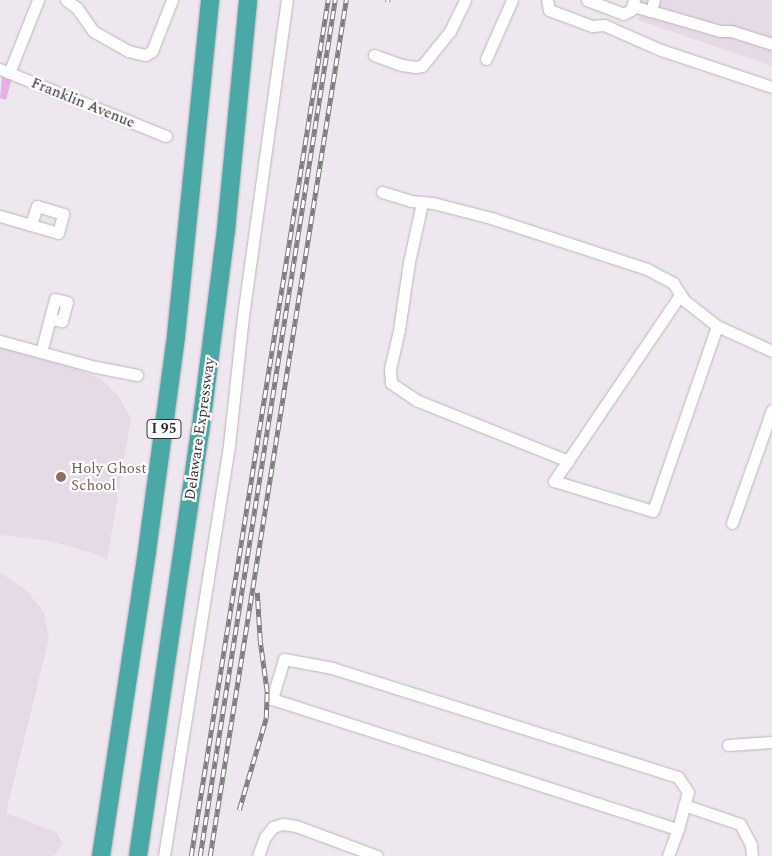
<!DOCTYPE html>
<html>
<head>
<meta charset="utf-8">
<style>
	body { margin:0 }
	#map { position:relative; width:772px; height:856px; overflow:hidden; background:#efe7ef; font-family:Spectral,serif }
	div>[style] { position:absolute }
	.built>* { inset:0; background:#e7dae7 }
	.building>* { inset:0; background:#e8b0e8 }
	.roads { filter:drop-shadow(0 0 1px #bcb4bc) drop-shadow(0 0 1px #bcb4bc) }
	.minor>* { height:11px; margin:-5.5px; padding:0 5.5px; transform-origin:5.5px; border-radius:5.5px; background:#fff }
	.highway>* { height:18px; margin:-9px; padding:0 9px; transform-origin:9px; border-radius:9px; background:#4aa9a6 }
	.rail>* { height:4.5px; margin-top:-2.25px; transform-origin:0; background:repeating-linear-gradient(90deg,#fff 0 8px,#807b80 0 16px); box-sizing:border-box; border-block:1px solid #807b80 }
	.dots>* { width:14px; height:14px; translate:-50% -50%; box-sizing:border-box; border:2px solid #fff; border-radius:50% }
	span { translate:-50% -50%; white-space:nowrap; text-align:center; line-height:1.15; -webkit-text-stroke:4.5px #fff; paint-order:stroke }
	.shield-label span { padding:1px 4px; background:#fff; border:1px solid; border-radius:4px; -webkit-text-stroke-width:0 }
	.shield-label { font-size:14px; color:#333033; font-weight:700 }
	.street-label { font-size:15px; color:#333033 }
	.education-label { font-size:15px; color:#785e54 }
	.left { translate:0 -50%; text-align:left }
</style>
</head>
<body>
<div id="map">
	<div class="built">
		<div style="clip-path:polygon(641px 0,772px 0,772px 66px,638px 20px)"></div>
		<div style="clip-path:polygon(0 346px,75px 368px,101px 379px,120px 398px,131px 419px,107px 560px,92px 553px,50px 541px,0 535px)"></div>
		<div style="clip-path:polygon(0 572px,26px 590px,44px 612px,49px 639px,6px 813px,56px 832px,63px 843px,54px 856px,0 856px)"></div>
	</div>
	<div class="building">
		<div style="clip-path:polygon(2px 77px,12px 78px,6px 100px,0 98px)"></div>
	</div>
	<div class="roads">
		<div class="minor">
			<div style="left:66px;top:0;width:14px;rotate:36deg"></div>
			<div style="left:77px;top:8px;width:28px;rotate:55deg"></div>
			<div style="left:93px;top:31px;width:40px;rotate:29.7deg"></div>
			<div style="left:128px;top:51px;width:18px;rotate:13deg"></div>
			<div style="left:146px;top:55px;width:7px;rotate:-34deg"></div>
			<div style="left:152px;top:51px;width:55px;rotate:-68.6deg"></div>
			<div style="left:547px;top:0;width:10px;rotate:79deg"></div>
			<div style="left:549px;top:10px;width:46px;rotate:20.4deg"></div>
			<div style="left:592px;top:26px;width:12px;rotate:-5deg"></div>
			<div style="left:604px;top:25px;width:62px;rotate:23.7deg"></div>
			<div style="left:661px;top:50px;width:117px;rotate:18.4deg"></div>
			<div style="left:587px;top:0;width:39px;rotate:21deg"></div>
			<div style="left:623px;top:14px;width:9px;rotate:-27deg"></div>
			<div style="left:631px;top:10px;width:10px;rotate:-73deg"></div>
			<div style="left:633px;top:6px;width:19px;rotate:16deg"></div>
			<div style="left:651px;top:11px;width:11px;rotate:-75deg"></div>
			<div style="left:651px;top:11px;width:72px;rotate:16.2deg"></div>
			<div style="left:720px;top:31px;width:11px"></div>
			<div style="left:731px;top:31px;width:43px;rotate:17.6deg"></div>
			<div style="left:374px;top:55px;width:30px;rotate:20deg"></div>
			<div style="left:402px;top:65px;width:13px;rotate:9deg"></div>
			<div style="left:415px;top:67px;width:7px;rotate:-8deg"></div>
			<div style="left:422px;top:66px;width:45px;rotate:-51.3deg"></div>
			<div style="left:450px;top:31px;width:34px;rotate:-64deg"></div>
			<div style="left:486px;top:59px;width:64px;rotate:-66.2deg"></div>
			<div style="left:0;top:69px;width:179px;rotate:22deg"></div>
			<div style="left:9px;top:73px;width:79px;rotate:-68.3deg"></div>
			<div style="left:382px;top:192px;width:30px;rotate:17deg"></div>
			<div style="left:411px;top:201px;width:22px;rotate:5deg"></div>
			<div style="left:433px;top:203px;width:60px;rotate:14.5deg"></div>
			<div style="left:491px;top:218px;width:164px;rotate:18.1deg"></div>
			<div style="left:647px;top:269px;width:30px;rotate:28deg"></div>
			<div style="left:673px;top:283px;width:20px;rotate:57deg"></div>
			<div style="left:684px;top:300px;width:42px;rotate:38.2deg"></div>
			<div style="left:717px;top:326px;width:60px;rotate:24.4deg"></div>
			<div style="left:422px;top:203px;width:60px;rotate:102.4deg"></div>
			<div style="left:409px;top:262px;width:69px;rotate:98.4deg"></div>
			<div style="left:399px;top:330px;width:40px;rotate:103deg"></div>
			<div style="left:390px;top:369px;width:14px;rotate:86deg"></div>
			<div style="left:391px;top:383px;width:32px;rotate:34deg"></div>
			<div style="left:418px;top:401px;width:162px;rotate:21.8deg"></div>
			<div style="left:0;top:216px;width:60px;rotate:16.3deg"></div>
			<div style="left:58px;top:233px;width:20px;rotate:-75deg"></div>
			<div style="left:63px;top:214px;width:27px;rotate:-163deg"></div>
			<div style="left:37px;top:206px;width:20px;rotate:108deg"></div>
			<div style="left:680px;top:295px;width:225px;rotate:124.1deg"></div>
			<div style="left:554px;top:481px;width:103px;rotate:16.9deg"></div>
			<div style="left:653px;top:511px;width:196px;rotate:-70.9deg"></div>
			<div style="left:0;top:341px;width:99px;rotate:15.2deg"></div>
			<div style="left:96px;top:367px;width:42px;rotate:11deg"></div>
			<div style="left:41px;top:352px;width:55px;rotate:-75.2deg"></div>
			<div style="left:55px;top:299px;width:12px;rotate:14deg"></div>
			<div style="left:67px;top:302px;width:20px;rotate:105deg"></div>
			<div style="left:62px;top:321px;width:12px;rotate:-171deg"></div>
			<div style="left:732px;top:523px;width:120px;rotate:-70.5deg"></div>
			<div style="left:728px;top:745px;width:44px;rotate:-3.9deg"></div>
			<div style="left:684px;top:805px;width:59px;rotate:18.7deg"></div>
			<div style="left:740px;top:824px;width:24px;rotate:62deg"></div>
			<div style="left:751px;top:845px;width:11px;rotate:85deg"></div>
			<div style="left:164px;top:856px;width:416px;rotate:-81deg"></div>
			<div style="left:229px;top:445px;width:130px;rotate:-83.8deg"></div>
			<div style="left:243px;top:316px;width:319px;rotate:-82.1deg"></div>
			<div style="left:258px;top:856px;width:20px;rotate:-70deg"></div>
			<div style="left:265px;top:837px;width:13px;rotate:-51deg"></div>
			<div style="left:273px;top:827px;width:10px;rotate:-17deg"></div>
			<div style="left:283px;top:824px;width:13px;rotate:9deg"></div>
			<div style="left:296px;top:826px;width:86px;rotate:20.3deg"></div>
			<div style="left:668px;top:856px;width:29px;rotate:-70deg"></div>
			<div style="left:678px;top:829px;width:38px;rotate:-75deg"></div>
			<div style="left:688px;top:792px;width:18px;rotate:-124deg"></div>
			<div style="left:678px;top:777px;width:362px;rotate:-162.5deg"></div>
			<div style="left:333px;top:668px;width:50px;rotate:-169.6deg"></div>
			<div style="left:284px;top:659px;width:42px;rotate:106.7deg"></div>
			<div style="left:272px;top:699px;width:426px;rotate:17.8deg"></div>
		</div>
		<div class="highway">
			<div style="left:101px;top:856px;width:308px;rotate:-81.4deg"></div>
			<div style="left:147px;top:551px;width:217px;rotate:-82.3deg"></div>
			<div style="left:176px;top:336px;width:338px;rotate:-84.2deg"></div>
			<div style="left:138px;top:856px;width:428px;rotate:-81.7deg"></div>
			<div style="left:200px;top:433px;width:205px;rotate:-82.7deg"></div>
			<div style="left:226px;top:230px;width:231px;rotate:-84.5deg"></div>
		</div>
	</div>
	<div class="rail">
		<div style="left:388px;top:0;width:2px;rotate:90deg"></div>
		<div style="left:239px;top:810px;width:96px;rotate:-73.6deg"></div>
		<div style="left:266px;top:718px;width:26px;rotate:-88deg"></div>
		<div style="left:267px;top:692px;width:51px;rotate:-97.8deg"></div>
		<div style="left:260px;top:641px;width:49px;rotate:-93.5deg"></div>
		<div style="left:191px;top:856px;width:867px;rotate:-80.91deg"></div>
		<div style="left:200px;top:856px;width:867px;rotate:-81.04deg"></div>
		<div style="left:210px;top:856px;width:867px;rotate:-80.97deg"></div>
	</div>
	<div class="dots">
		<div style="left:61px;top:477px;background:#8d6e63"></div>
	</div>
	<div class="shield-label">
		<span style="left:164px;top:429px">I 95</span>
	</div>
	<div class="street-label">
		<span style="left:83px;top:103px;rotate:22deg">Franklin Avenue</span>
		<span style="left:200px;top:429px;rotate:-82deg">Delaware Expressway</span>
	</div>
	<div class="education-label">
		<span class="left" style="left:71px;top:477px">Holy Ghost<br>School</span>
	</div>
</div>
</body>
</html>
